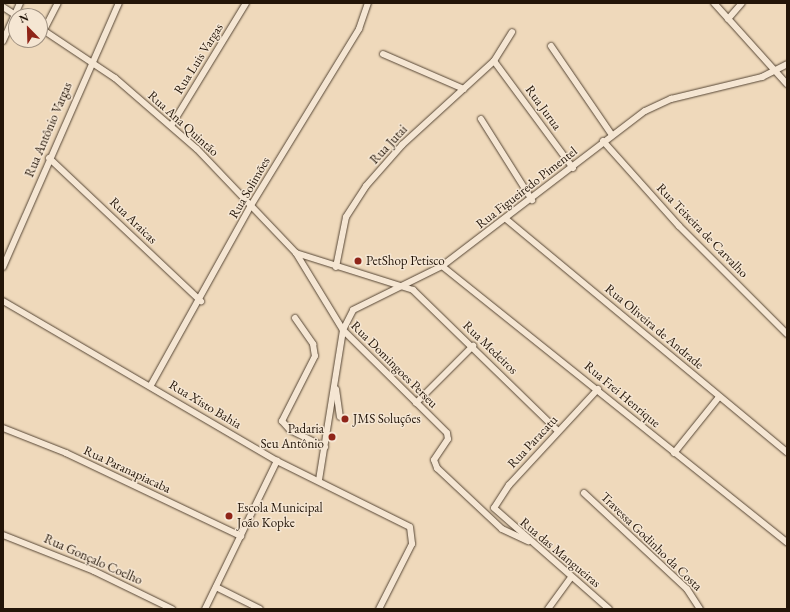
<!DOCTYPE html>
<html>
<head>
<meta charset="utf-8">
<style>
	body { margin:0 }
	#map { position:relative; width:790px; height:612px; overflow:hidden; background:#efd9bb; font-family:"EB Garamond",serif }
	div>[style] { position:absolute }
	.roads { filter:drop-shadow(0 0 1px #564635) drop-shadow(0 0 1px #564635) }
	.street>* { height:6px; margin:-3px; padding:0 3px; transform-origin:3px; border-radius:3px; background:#f5e6d3 }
	.dots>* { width:11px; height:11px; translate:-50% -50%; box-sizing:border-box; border:2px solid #f5e6d3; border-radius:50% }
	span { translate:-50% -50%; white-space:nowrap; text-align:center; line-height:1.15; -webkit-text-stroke:3px #f5e6d3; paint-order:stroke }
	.street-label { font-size:13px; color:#231508 }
	.poi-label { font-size:13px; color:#231508 }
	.left { translate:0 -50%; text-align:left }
	.right { translate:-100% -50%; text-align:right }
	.frame { position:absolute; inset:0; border:4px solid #231508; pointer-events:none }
	.north { position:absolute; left:8px; top:8px; width:40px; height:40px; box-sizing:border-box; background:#f5e6d3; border:1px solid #a19282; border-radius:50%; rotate:337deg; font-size:11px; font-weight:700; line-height:16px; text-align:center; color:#231508 }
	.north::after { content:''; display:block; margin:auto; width:14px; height:18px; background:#8f2418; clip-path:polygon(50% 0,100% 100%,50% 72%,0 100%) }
</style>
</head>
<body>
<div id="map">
	<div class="roads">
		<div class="street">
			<div style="left:714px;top:3px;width:109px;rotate:48deg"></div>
			<div style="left:3px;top:7px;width:17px;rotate:33deg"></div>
			<div style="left:728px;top:19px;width:21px;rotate:-49deg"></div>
			<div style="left:40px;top:28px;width:90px;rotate:33.7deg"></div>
			<div style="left:115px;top:78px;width:108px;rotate:40.9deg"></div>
			<div style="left:197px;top:149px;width:144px;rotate:46.4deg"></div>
			<div style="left:296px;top:253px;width:90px;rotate:58.6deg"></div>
			<div style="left:343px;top:330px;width:146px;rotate:44.7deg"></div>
			<div style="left:447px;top:433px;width:6px;rotate:81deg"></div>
			<div style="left:448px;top:439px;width:25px;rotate:124deg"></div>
			<div style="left:434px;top:460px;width:9px;rotate:69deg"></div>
			<div style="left:437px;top:468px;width:89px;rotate:43.2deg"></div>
			<div style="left:502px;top:529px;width:29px;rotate:25deg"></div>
			<div style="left:44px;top:30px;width:30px;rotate:-63deg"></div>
			<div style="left:3px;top:41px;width:42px;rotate:-65.9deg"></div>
			<div style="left:551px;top:46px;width:108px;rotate:55.6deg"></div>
			<div style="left:383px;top:54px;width:88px;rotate:23.4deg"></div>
			<div style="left:494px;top:61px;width:133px;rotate:53.6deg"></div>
			<div style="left:481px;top:119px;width:96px;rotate:57.8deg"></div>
			<div style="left:171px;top:126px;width:144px;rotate:-58.6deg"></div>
			<div style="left:603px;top:141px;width:114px;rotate:48.2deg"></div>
			<div style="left:679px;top:226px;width:153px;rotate:45deg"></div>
			<div style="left:49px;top:158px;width:209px;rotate:43.3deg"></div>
			<div style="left:506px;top:219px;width:365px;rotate:39.7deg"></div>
			<div style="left:296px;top:253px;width:123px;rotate:17.5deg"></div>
			<div style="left:413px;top:290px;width:202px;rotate:44.2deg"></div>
			<div style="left:442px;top:266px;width:442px;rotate:38.7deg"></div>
			<div style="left:3px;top:267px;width:288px;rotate:-66.3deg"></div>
			<div style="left:336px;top:267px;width:51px;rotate:-78.7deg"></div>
			<div style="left:346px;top:217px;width:37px;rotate:-57deg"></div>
			<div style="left:366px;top:186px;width:55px;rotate:-48.7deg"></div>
			<div style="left:402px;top:145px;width:125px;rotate:-42.4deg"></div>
			<div style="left:494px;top:61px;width:34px;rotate:-58deg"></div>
			<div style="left:3px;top:301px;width:317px;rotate:30.3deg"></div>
			<div style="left:277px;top:461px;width:148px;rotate:26.4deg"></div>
			<div style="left:410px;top:527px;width:17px;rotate:83deg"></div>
			<div style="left:412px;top:544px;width:73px;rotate:116.9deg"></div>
			<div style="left:295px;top:318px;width:32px;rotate:55deg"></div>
			<div style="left:313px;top:344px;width:12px;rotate:81deg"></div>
			<div style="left:315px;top:356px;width:73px;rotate:116.9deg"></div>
			<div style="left:282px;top:421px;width:12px;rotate:48deg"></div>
			<div style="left:290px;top:430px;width:39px;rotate:26deg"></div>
			<div style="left:151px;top:385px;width:204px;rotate:-60.9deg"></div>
			<div style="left:250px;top:207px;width:209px;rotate:-58.5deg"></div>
			<div style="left:359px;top:29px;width:28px;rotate:-71deg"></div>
			<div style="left:336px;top:389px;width:28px;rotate:82deg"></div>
			<div style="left:598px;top:389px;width:131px;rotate:132.8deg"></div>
			<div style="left:509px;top:485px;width:27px;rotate:123deg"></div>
			<div style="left:494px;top:508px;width:153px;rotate:41.3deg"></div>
			<div style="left:416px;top:403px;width:81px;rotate:-45deg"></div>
			<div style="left:3px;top:428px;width:68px;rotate:21.6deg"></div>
			<div style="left:66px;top:453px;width:194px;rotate:25.4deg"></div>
			<div style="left:674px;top:453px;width:72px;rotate:-51.2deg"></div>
			<div style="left:319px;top:480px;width:152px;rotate:-80.9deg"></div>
			<div style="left:343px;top:330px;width:22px;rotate:-63deg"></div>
			<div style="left:353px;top:310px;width:99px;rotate:-26.3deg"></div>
			<div style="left:442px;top:266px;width:255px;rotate:-37.4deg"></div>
			<div style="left:645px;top:111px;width:29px;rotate:-25deg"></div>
			<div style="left:671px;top:99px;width:94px;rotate:-13.6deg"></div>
			<div style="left:762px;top:77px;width:28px;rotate:-27deg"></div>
			<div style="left:584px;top:493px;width:141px;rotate:43deg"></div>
			<div style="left:687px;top:589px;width:24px;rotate:57deg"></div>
			<div style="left:3px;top:535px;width:98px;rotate:21.6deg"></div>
			<div style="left:94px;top:571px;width:87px;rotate:26deg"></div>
			<div style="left:216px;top:587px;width:49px;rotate:26.6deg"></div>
			<div style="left:205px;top:609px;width:165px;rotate:-64.1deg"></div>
			<div style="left:548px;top:609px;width:39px;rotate:-54deg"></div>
		</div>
	</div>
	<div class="dots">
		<div style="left:358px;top:261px;background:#8f2418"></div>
		<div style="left:345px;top:419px;background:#8f2418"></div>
		<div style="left:332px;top:437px;background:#8f2418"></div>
		<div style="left:229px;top:516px;background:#8f2418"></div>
	</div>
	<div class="street-label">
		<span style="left:199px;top:59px;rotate:-58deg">Rua Luis Vargas</span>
		<span style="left:543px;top:108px;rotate:54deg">Rua Jurua</span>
		<span style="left:183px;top:124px;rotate:42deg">Rua Ana Quintão</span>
		<span style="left:49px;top:130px;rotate:-67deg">Rua Antônio Vargas</span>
		<span style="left:389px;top:145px;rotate:-47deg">Rua Jutai</span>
		<span style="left:250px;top:188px;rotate:-60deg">Rua Solimões</span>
		<span style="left:527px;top:188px;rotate:-38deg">Rua Figueiredo Pimentel</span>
		<span style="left:133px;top:221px;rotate:44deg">Rua Araicas</span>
		<span style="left:702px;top:231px;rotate:46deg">Rua Teixeira de Carvalho</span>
		<span style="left:654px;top:327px;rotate:40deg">Rua Oliveira de Andrade</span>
		<span style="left:490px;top:348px;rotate:44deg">Rua Medeiros</span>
		<span style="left:394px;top:365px;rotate:45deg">Rua Domingoes Perseu</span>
		<span style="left:622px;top:395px;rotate:40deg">Rua Frei Henrique</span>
		<span style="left:205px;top:405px;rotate:31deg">Rua Xisto Bahia</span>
		<span style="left:533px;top:442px;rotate:-47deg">Rua Paracatu</span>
		<span style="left:127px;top:470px;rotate:25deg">Rua Paranapiacaba</span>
		<span style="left:651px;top:542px;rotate:44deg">Travessa Godinho da Costa</span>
		<span style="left:560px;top:553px;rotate:40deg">Rua das Mangueiras</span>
		<span style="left:93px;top:560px;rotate:24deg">Rua Gonçalo Coelho</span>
	</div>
	<div class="poi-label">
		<span class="left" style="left:366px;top:261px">PetShop Petisco</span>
		<span class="left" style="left:353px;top:419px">JMS Soluções</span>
		<span class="right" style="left:324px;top:437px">Padaria<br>Seu Antônio</span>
		<span class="left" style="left:237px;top:516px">Escola Municipal<br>João Kopke</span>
	</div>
	<div class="frame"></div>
	<div class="north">N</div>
</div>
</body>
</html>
